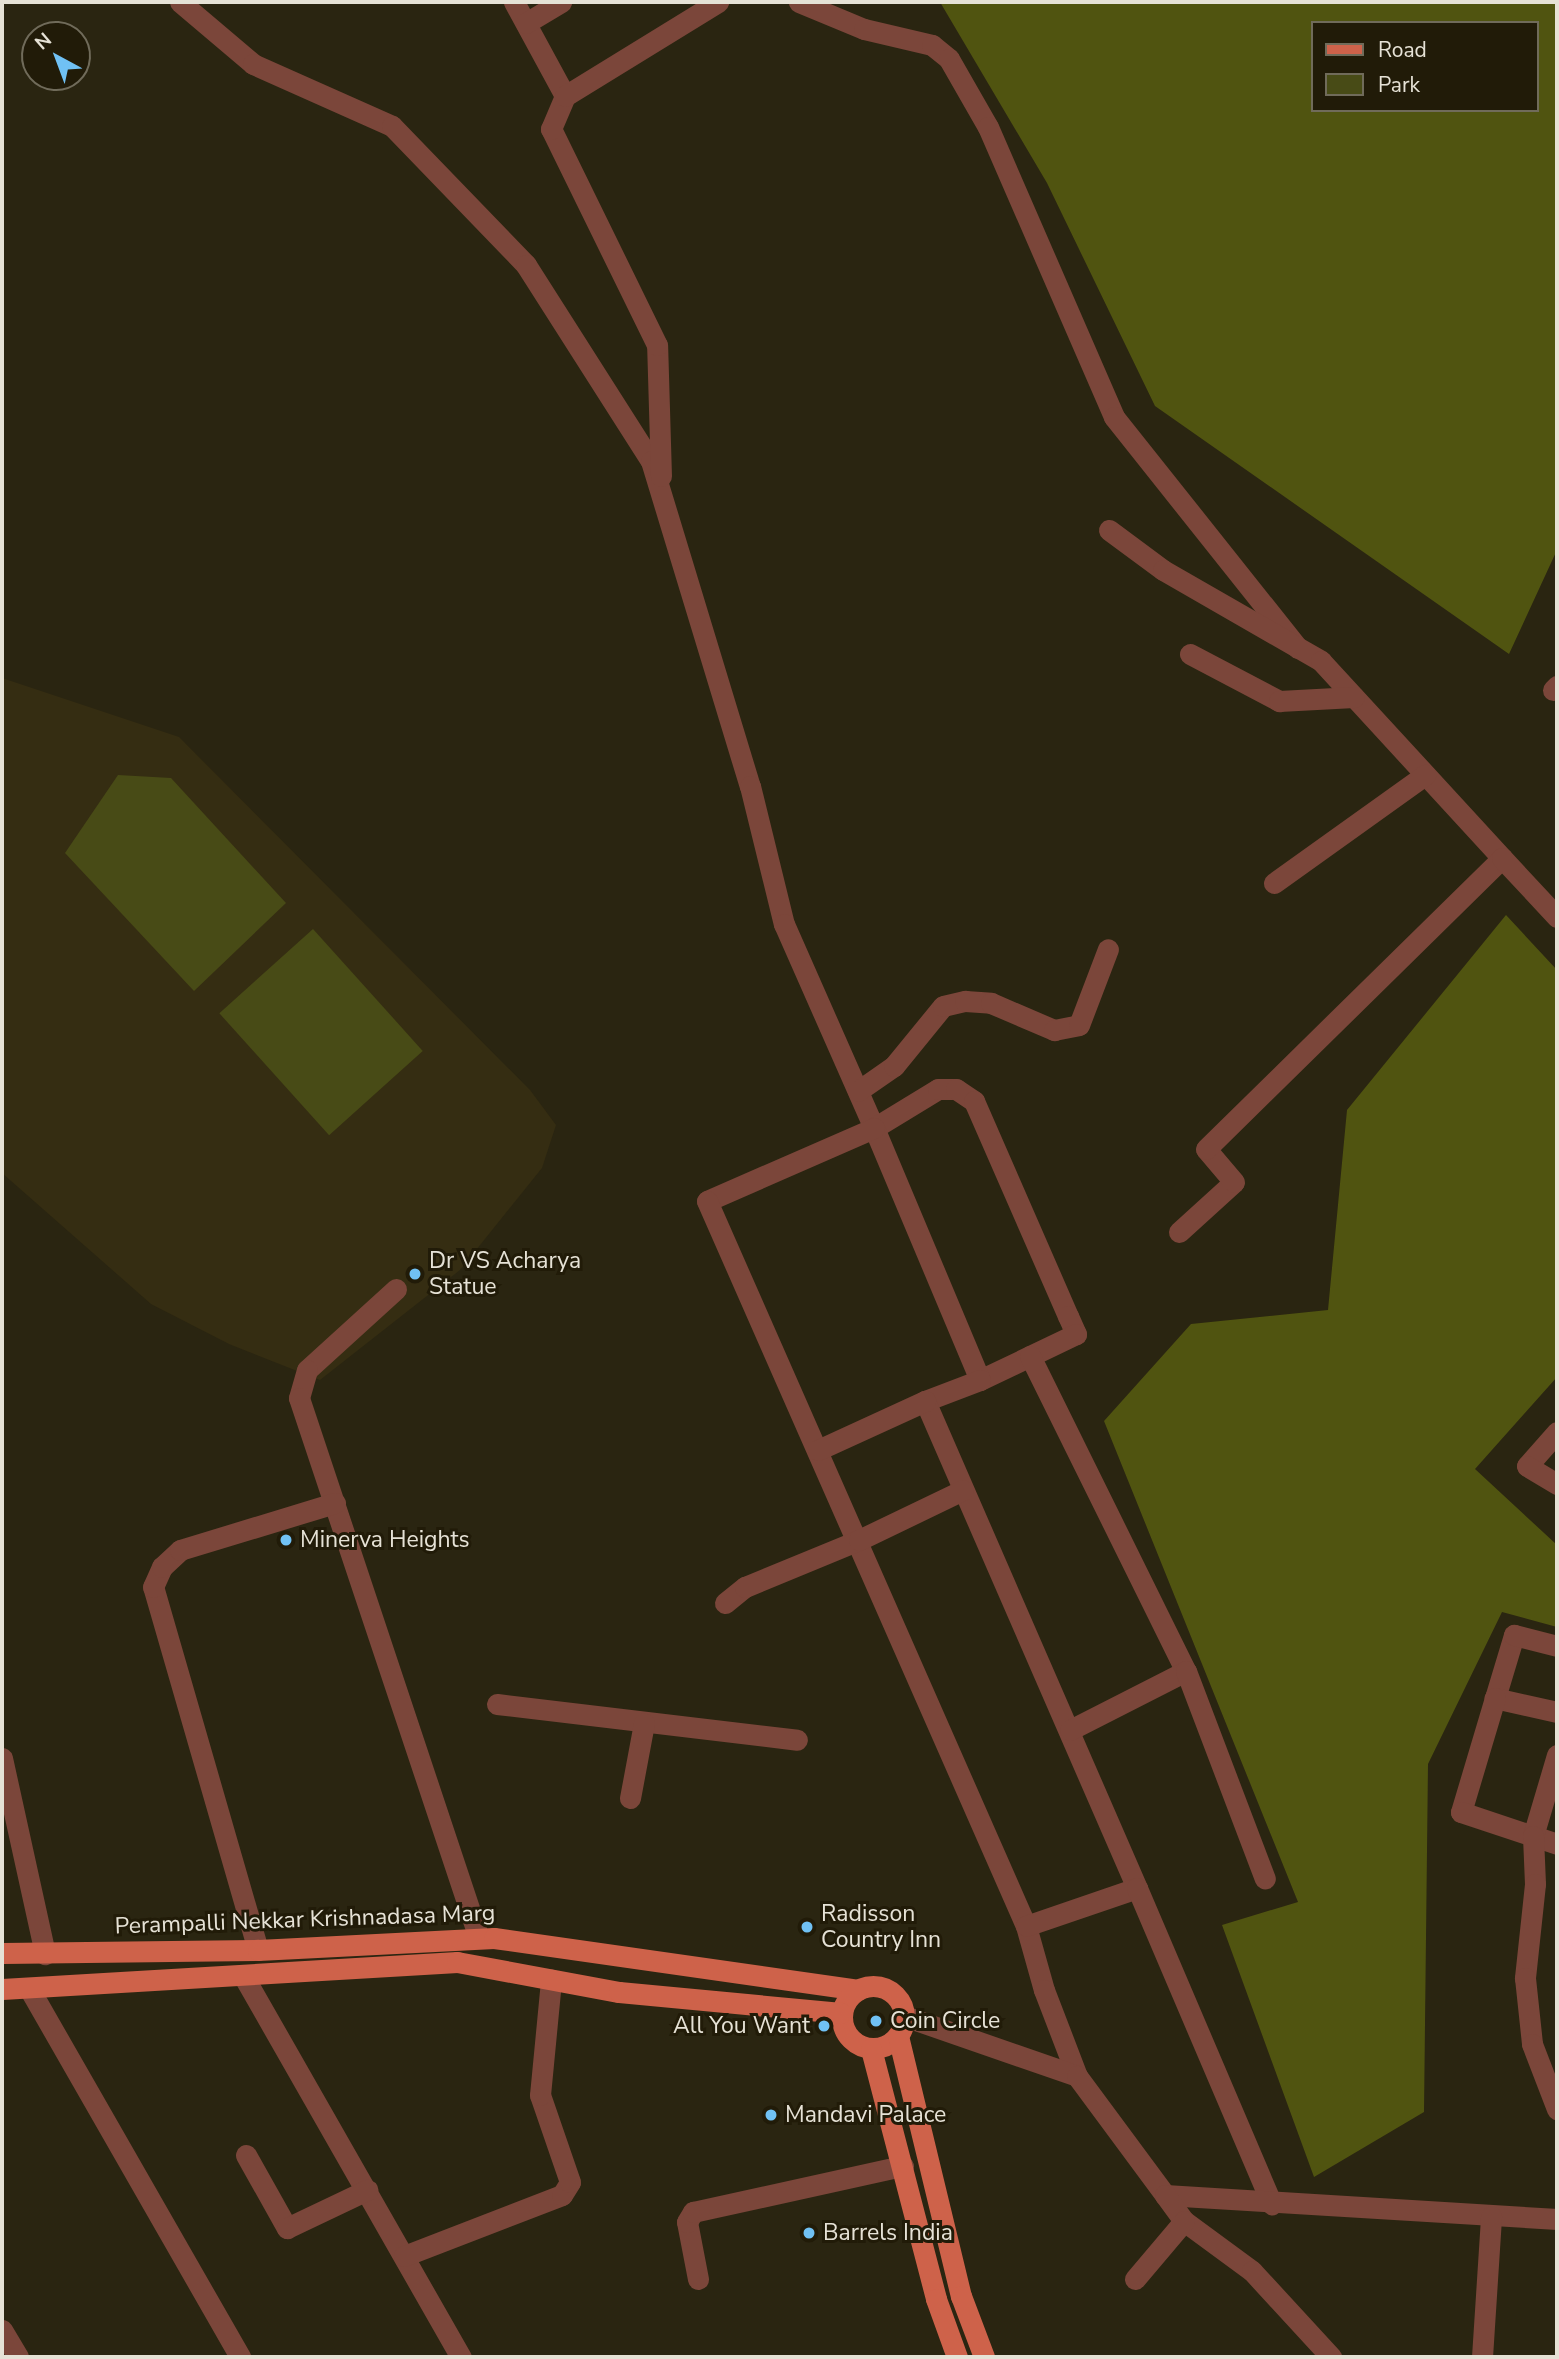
<!DOCTYPE html>
<html>
<head>
<meta charset="utf-8">
<style>
	body { margin:0 }
	#map { position:relative; width:1559px; height:2359px; overflow:hidden; background:#2a2511; font-family:"Nunito Sans",sans-serif }
	div>[style] { position:absolute }
	.built>* { inset:0; background:#352d12 }
	.green>* { inset:0; background:#484b16; transform-origin:0 0 }
	.forest>* { inset:0; background:#505410 }
	.minor>* { height:21px; margin:-10.5px; padding:0 10.5px; transform-origin:10.5px; border-radius:10.5px; background:#7b463a }
	.major>* { height:21px; margin:-10.5px; padding:0 10.5px; transform-origin:10.5px; border-radius:10.5px; background:#ce624a }
	.major>.ring { margin:-10.5px; padding:0; box-sizing:content-box; background:none; border:21px solid #ce624a; border-radius:50% }
	.dots>* { width:19px; height:19px; translate:-50% -50%; box-sizing:border-box; border:4px solid #211b08; border-radius:50% }
	span { translate:-50% -50%; white-space:nowrap; text-align:center; line-height:1.15; -webkit-text-stroke:6px #211b08; paint-order:stroke }
	.poi-label { font-size:23px; color:#e6e2d6 }
	.left { translate:0 -50%; text-align:left }
	.right { translate:-100% -50%; text-align:right }
	.street-label { font-size:23px; color:#e6e2d6 }
	.frame { position:absolute; inset:0; border:4px solid #e6e2d6; pointer-events:none }
	.legend { position:absolute; left:1311px; top:21px; width:228px; height:91px; box-sizing:border-box; background:#211b08; border:2px solid #706b5a; margin:0; padding:9px 12px; list-style:none; font-size:21px; color:#e6e2d6 }
	.legend li { display:flex; align-items:center; gap:14px; height:35px }
	.legend b { width:35px; border:2px solid #706b5a }
	.north { position:absolute; left:21px; top:21px; width:70px; height:70px; box-sizing:border-box; background:#211b08; border:2px solid #706b5a; border-radius:50%; rotate:319deg; font-size:19px; font-weight:700; line-height:28px; text-align:center; color:#e6e2d6 }
	.north::after { content:''; display:block; margin:auto; width:24px; height:32px; background:#70c1f4; clip-path:polygon(50% 0,100% 100%,50% 72%,0 100%) }
</style>
</head>
<body>
<div id="map">
	<div class="built">
		<div style="clip-path:polygon(2px 678px,179px 737px,530px 1090px,556px 1125px,542px 1168px,460px 1270px,320px 1380px,229px 1344px,151px 1304px,2px 1173px)"></div>
	</div>
	<div class="green">
		<div style="clip-path:polygon(118px 775px,171px 778px,286px 903px,194px 991px,65px 853px)"></div>
		<div style="left:313px;top:929px;width:164px;height:126px;rotate:48deg"></div>
	</div>
	<div class="forest">
		<div style="clip-path:polygon(evenodd,940px 2px,1557px 2px,1557px 550px,1509px 654px,1155px 406px,1047px 183px,940px 2px,1312px 23px,1536px 23px,1536px 110px,1312px 110px,1312px 23px)"></div>
		<div style="clip-path:polygon(1506px 915px,1557px 970px,1557px 1377px,1475px 1469px,1557px 1545px,1557px 1627px,1502px 1612px,1428px 1764px,1424px 2112px,1314px 2177px,1222px 1925px,1298px 1902px,1104px 1421px,1191px 1324px,1328px 1310px,1347px 1110px)"></div>
	</div>
	<div class="minor">
		<div style="left:180px;top:2px;width:96px;rotate:40.3deg"></div>
		<div style="left:253px;top:64px;width:152px;rotate:24deg"></div>
		<div style="left:392px;top:126px;width:193px;rotate:46deg"></div>
		<div style="left:526px;top:265px;width:232px;rotate:57.5deg"></div>
		<div style="left:651px;top:461px;width:340px;rotate:73.1deg"></div>
		<div style="left:750px;top:786px;width:142px;rotate:76.2deg"></div>
		<div style="left:784px;top:924px;width:223px;rotate:66.2deg"></div>
		<div style="left:874px;top:1128px;width:75px;rotate:-31.4deg"></div>
		<div style="left:938px;top:1089px;width:18px"></div>
		<div style="left:956px;top:1089px;width:22px;rotate:34deg"></div>
		<div style="left:974px;top:1101px;width:235px;rotate:66.4deg"></div>
		<div style="left:1068px;top:1316px;width:20px;rotate:66deg"></div>
		<div style="left:1076px;top:1334px;width:106px;rotate:154.4deg"></div>
		<div style="left:980px;top:1380px;width:273px;rotate:-112.8deg"></div>
		<div style="left:874px;top:1128px;width:182px;rotate:156.4deg"></div>
		<div style="left:707px;top:1201px;width:792px;rotate:66.25deg"></div>
		<div style="left:1026px;top:1926px;width:66px;rotate:74.3deg"></div>
		<div style="left:1044px;top:1990px;width:92px;rotate:69deg"></div>
		<div style="left:514px;top:2px;width:107px;rotate:61.5deg"></div>
		<div style="left:799px;top:2px;width:70px;rotate:22.6deg"></div>
		<div style="left:864px;top:29px;width:70px;rotate:13.2deg"></div>
		<div style="left:932px;top:45px;width:22px;rotate:39deg"></div>
		<div style="left:949px;top:59px;width:78px;rotate:60.2deg"></div>
		<div style="left:988px;top:127px;width:316px;rotate:66.5deg"></div>
		<div style="left:1114px;top:417px;width:295px;rotate:51.5deg"></div>
		<div style="left:526px;top:23px;width:41px;rotate:-31deg"></div>
		<div style="left:661px;top:476px;width:131px;rotate:-91.7deg"></div>
		<div style="left:657px;top:345px;width:241px;rotate:-116.1deg"></div>
		<div style="left:551px;top:129px;width:36px;rotate:-67deg"></div>
		<div style="left:565px;top:96px;width:180px;rotate:-31.6deg"></div>
		<div style="left:1109px;top:530px;width:67px;rotate:36.5deg"></div>
		<div style="left:1163px;top:570px;width:182px;rotate:29.9deg"></div>
		<div style="left:1321px;top:661px;width:268px;rotate:47.4deg"></div>
		<div style="left:1190px;top:654px;width:101px;rotate:27.8deg"></div>
		<div style="left:1279px;top:701px;width:75px;rotate:-3.1deg"></div>
		<div style="left:1553px;top:690px;width:6px;rotate:-45deg"></div>
		<div style="left:1274px;top:883px;width:186px;rotate:-35.6deg"></div>
		<div style="left:858px;top:1091px;width:44px;rotate:-34.8deg"></div>
		<div style="left:894px;top:1066px;width:77px;rotate:-50.8deg"></div>
		<div style="left:943px;top:1006px;width:23px;rotate:-13deg"></div>
		<div style="left:965px;top:1001px;width:26px;rotate:4deg"></div>
		<div style="left:991px;top:1003px;width:69px;rotate:23.2deg"></div>
		<div style="left:1054px;top:1030px;width:25px;rotate:-11deg"></div>
		<div style="left:1079px;top:1025px;width:81px;rotate:-69.1deg"></div>
		<div style="left:1179px;top:1232px;width:74px;rotate:-42.3deg"></div>
		<div style="left:1234px;top:1182px;width:43px;rotate:-130.3deg"></div>
		<div style="left:1206px;top:1149px;width:415px;rotate:-44.5deg"></div>
		<div style="left:1502px;top:858px;width:81px;rotate:47deg"></div>
		<div style="left:396px;top:1289px;width:120px;rotate:137.7deg"></div>
		<div style="left:307px;top:1370px;width:29px;rotate:106deg"></div>
		<div style="left:299px;top:1398px;width:569px;rotate:71.57deg"></div>
		<div style="left:1030px;top:1356px;width:352px;rotate:63.7deg"></div>
		<div style="left:980px;top:1380px;width:59px;rotate:159.1deg"></div>
		<div style="left:925px;top:1401px;width:531px;rotate:66.48deg"></div>
		<div style="left:1137px;top:1888px;width:117px;rotate:161.1deg"></div>
		<div style="left:1557px;top:1432px;width:45px;rotate:131.4deg"></div>
		<div style="left:1527px;top:1466px;width:35px;rotate:31deg"></div>
		<div style="left:818px;top:1450px;width:118px;rotate:-24.6deg"></div>
		<div style="left:725px;top:1603px;width:26px;rotate:-39deg"></div>
		<div style="left:745px;top:1587px;width:123px;rotate:-22.4deg"></div>
		<div style="left:859px;top:1540px;width:115px;rotate:-25.7deg"></div>
		<div style="left:1495px;top:1698px;width:66px;rotate:-73.2deg"></div>
		<div style="left:1514px;top:1635px;width:44px;rotate:14.3deg"></div>
		<div style="left:497px;top:1704px;width:302px;rotate:6.8deg"></div>
		<div style="left:1557px;top:1712px;width:64px;rotate:-167.3deg"></div>
		<div style="left:1495px;top:1698px;width:119px;rotate:106.6deg"></div>
		<div style="left:1461px;top:1812px;width:101px;rotate:18.4deg"></div>
		<div style="left:1070px;top:1730px;width:130px;rotate:-27deg"></div>
		<div style="left:1186px;top:1671px;width:222px;rotate:69.2deg"></div>
		<div style="left:1557px;top:1755px;width:84px;rotate:106.5deg"></div>
		<div style="left:1533px;top:1836px;width:48px;rotate:87.6deg"></div>
		<div style="left:1535px;top:1884px;width:95px;rotate:96.1deg"></div>
		<div style="left:1525px;top:1978px;width:66px;rotate:83.9deg"></div>
		<div style="left:1532px;top:2044px;width:70px;rotate:69deg"></div>
		<div style="left:2px;top:1758px;width:201px;rotate:77.6deg"></div>
		<div style="left:630px;top:1798px;width:76px;rotate:-79.4deg"></div>
		<div style="left:1137px;top:1888px;width:344px;rotate:66.9deg"></div>
		<div style="left:258px;top:1950px;width:378px;rotate:-106.1deg"></div>
		<div style="left:153px;top:1587px;width:22px;rotate:-66deg"></div>
		<div style="left:162px;top:1567px;width:25px;rotate:-43deg"></div>
		<div style="left:180px;top:1550px;width:162px;rotate:-16.9deg"></div>
		<div style="left:244px;top:1977px;width:438px;rotate:60.3deg"></div>
		<div style="left:30px;top:1990px;width:423px;rotate:60.2deg"></div>
		<div style="left:904px;top:2016px;width:183px;rotate:19.1deg"></div>
		<div style="left:1077px;top:2076px;width:148px;rotate:53.5deg"></div>
		<div style="left:1165px;top:2195px;width:393px;rotate:3.5deg"></div>
		<div style="left:246px;top:2155px;width:84px;rotate:60.7deg"></div>
		<div style="left:287px;top:2228px;width:89px;rotate:-25.4deg"></div>
		<div style="left:1165px;top:2195px;width:32px;rotate:54deg"></div>
		<div style="left:1184px;top:2221px;width:84px;rotate:36.3deg"></div>
		<div style="left:1252px;top:2271px;width:117px;rotate:47.4deg"></div>
		<div style="left:404px;top:2256px;width:169px;rotate:-21.1deg"></div>
		<div style="left:562px;top:2195px;width:15px;rotate:-58deg"></div>
		<div style="left:570px;top:2182px;width:92px;rotate:-109deg"></div>
		<div style="left:540px;top:2095px;width:116px;rotate:-84.5deg"></div>
		<div style="left:698px;top:2279px;width:58px;rotate:-100.9deg"></div>
		<div style="left:687px;top:2222px;width:12px;rotate:-59deg"></div>
		<div style="left:693px;top:2212px;width:215px;rotate:-12.4deg"></div>
		<div style="left:1135px;top:2279px;width:76px;rotate:-49.8deg"></div>
		<div style="left:2px;top:2330px;width:31px;rotate:59deg"></div>
		<div style="left:1482px;top:2357px;width:141px;rotate:-86.3deg"></div>
	</div>
	<div class="major">
		<div style="left:2px;top:1953px;width:256px;rotate:-0.7deg"></div>
		<div style="left:258px;top:1950px;width:236px;rotate:-2.9deg"></div>
		<div style="left:494px;top:1938px;width:368px;rotate:8.1deg"></div>
		<div class="ring" style="left:842px;top:1986px;width:41px;height:41px"></div>
		<div style="left:2px;top:1989px;width:456px;rotate:-3.4deg"></div>
		<div style="left:457px;top:1962px;width:165px;rotate:10.5deg"></div>
		<div style="left:619px;top:1992px;width:223px;rotate:5.4deg"></div>
		<div style="left:898px;top:2036px;width:268px;rotate:76.4deg"></div>
		<div style="left:961px;top:2296px;width:65px;rotate:69.3deg"></div>
		<div style="left:871px;top:2049px;width:258px;rotate:75.4deg"></div>
		<div style="left:936px;top:2299px;width:62px;rotate:70.1deg"></div>
	</div>
	<div class="dots">
		<div style="left:415px;top:1274px;background:#70c1f4"></div>
		<div style="left:286px;top:1540px;background:#70c1f4"></div>
		<div style="left:807px;top:1927px;background:#70c1f4"></div>
		<div style="left:876px;top:2021px;background:#70c1f4"></div>
		<div style="left:824px;top:2026px;background:#70c1f4"></div>
		<div style="left:771px;top:2115px;background:#70c1f4"></div>
		<div style="left:809px;top:2233px;background:#70c1f4"></div>
	</div>
	<div class="poi-label">
		<span class="left" style="left:429px;top:1274px">Dr VS Acharya<br>Statue</span>
		<span class="left" style="left:300px;top:1540px">Minerva Heights</span>
		<span class="left" style="left:821px;top:1927px">Radisson<br>Country Inn</span>
		<span class="left" style="left:890px;top:2021px">Coin Circle</span>
		<span class="right" style="left:810px;top:2026px">All You Want</span>
		<span class="left" style="left:785px;top:2115px">Mandavi Palace</span>
		<span class="left" style="left:823px;top:2233px">Barrels India</span>
	</div>
	<div class="street-label">
		<span style="left:305px;top:1920px;rotate:-2deg">Perampalli Nekkar Krishnadasa Marg</span>
	</div>
	<div class="frame"></div>
	<ul class="legend">
	<li><b style="height:9px;background:#ce624a"></b>Road</li>
	<li><b style="height:19px;background:#484b16"></b>Park</li>
	</ul>
	<div class="north">N</div>
</div>
</body>
</html>
